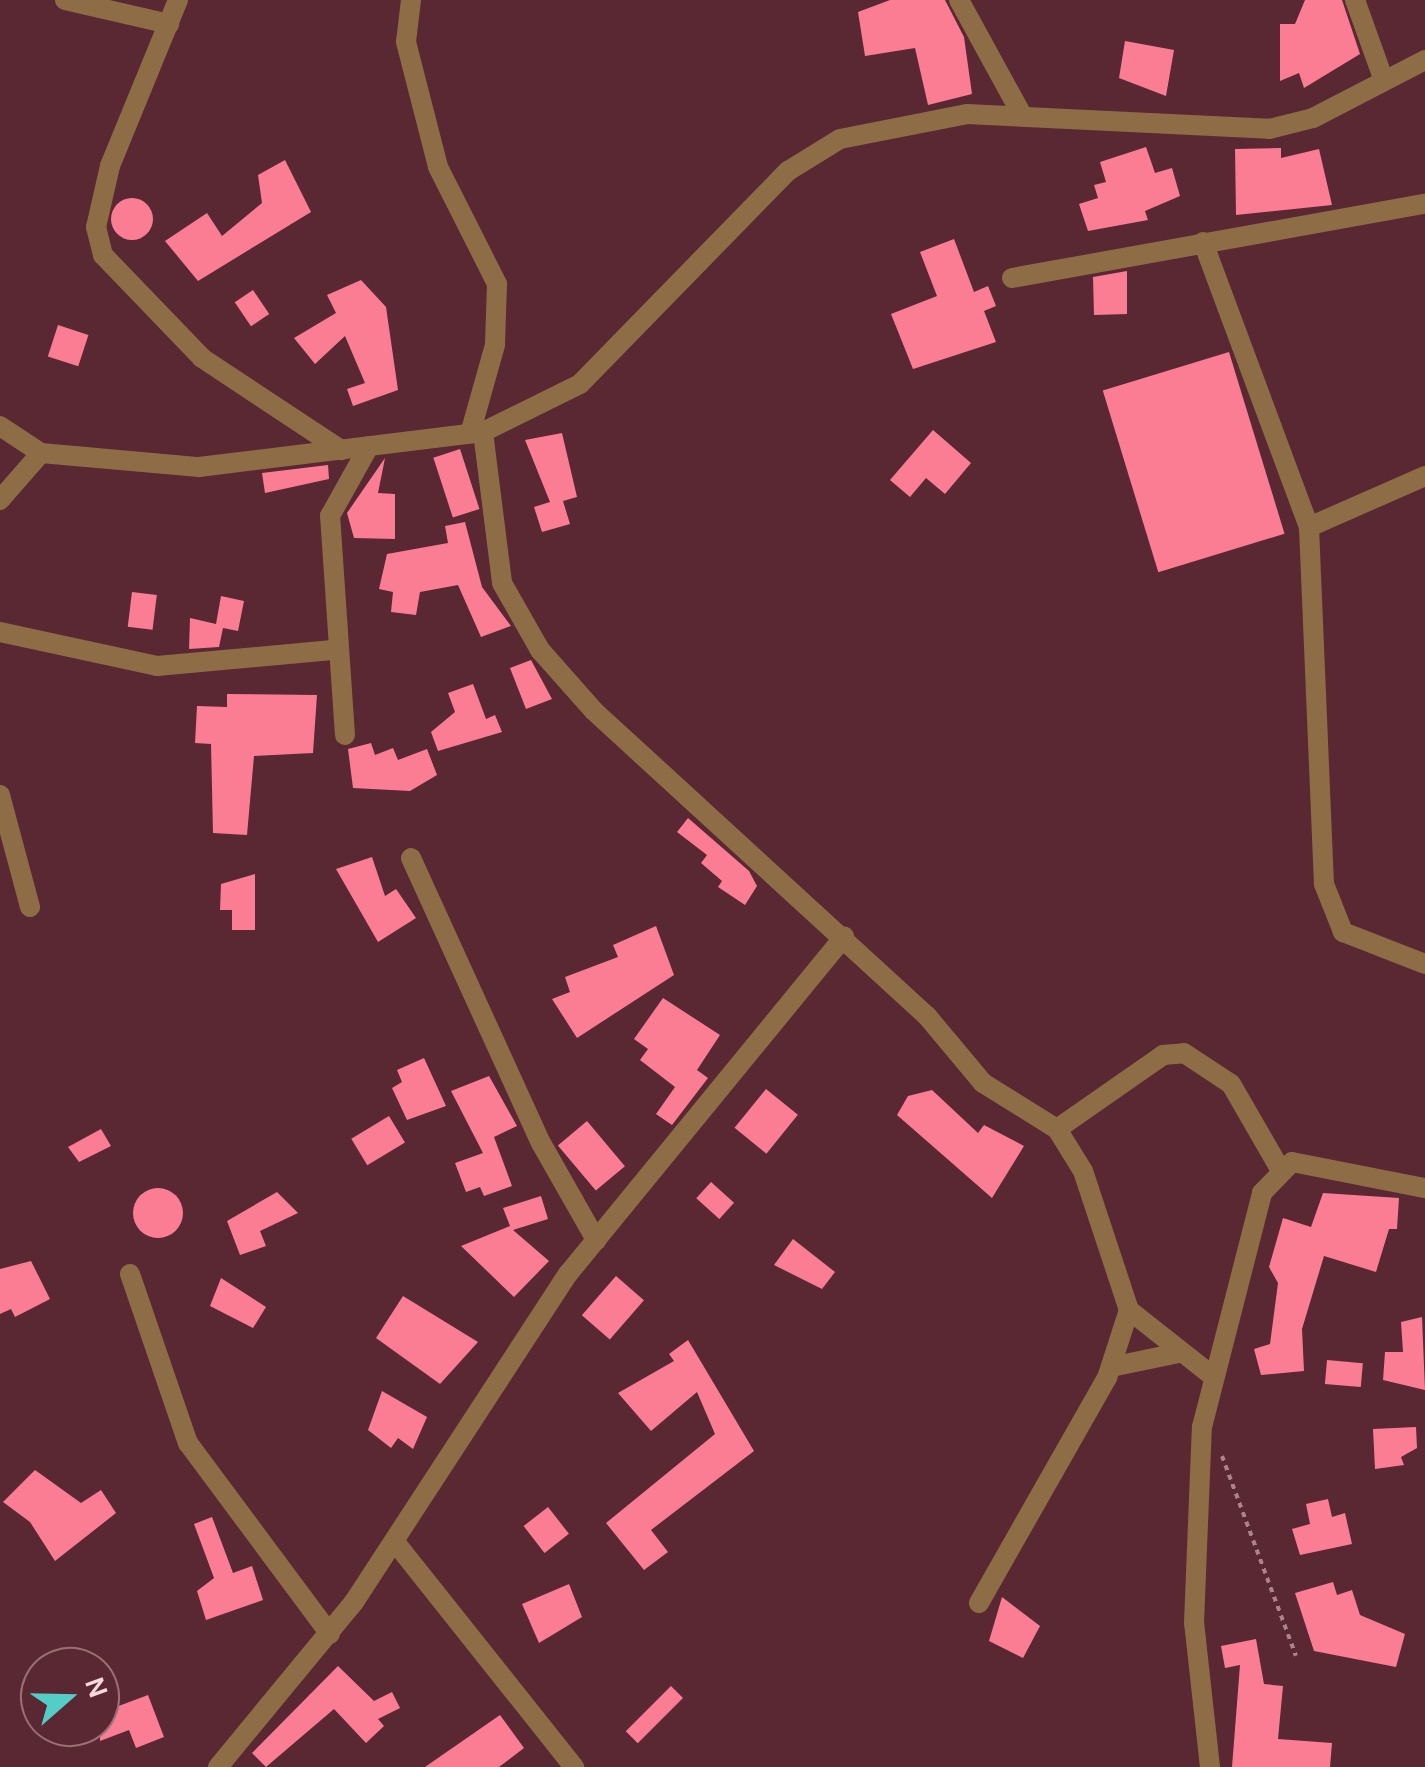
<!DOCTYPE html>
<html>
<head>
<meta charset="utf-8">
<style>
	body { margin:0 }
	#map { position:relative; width:1425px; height:1767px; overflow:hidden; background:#5a2832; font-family:Karla,sans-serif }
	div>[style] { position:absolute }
	.building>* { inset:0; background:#fa7d94; transform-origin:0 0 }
	.round { border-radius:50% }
	.path>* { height:4px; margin-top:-2px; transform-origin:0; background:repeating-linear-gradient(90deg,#ac838a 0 5px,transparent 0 10px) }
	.street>* { height:20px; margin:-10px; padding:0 10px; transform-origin:10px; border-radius:10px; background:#8e6d46 }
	span { translate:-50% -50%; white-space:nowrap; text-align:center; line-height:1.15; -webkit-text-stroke:10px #5a2832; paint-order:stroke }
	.north { position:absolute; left:20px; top:1647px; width:100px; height:100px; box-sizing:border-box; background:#5a2832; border:2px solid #9a6f76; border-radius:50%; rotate:70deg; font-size:28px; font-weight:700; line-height:40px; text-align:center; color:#f9d9dc }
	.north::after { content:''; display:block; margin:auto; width:35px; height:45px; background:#54cdc7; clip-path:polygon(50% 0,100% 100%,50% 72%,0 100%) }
</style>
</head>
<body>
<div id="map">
	<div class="building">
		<div style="clip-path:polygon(890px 0,945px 0,964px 37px,972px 94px,928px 105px,915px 48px,865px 56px,858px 12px)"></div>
		<div style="clip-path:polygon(1305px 0,1342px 0,1360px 54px,1304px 88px,1299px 73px,1280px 81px,1280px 24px,1295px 24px)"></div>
		<div style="clip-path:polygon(1125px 41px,1174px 50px,1166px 96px,1119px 78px)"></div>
		<div style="clip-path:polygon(1146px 147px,1155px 173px,1172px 168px,1180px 196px,1145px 211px,1148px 220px,1088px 231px,1079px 204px,1098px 198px,1094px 185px,1106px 182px,1100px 162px)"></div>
		<div style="clip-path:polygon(1281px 148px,1281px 158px,1319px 149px,1332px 205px,1236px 215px,1235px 149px)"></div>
		<div style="clip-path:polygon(285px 160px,311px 212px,198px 281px,165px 241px,207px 213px,222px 236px,262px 203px,258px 175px)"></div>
		<div class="round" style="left:111px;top:198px;width:42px;height:42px"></div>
		<div style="clip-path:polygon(954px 239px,974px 292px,988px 286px,996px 306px,984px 311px,996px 342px,913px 369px,891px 314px,937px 296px,920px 252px)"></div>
		<div style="clip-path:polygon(1127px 271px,1127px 314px,1094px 315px,1093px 277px)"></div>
		<div style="clip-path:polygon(361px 280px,386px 307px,398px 390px,353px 406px,347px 389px,365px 383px,345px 336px,315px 364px,294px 338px,336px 313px,327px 295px)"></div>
		<div style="left:253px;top:290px;width:29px;height:22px;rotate:56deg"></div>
		<div style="left:58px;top:325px;width:32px;height:33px;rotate:18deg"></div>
		<div style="left:1229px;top:352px;width:190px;height:132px;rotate:73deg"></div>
		<div style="clip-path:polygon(933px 430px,971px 463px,945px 494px,926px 478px,910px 497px,890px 480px)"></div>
		<div style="clip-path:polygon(562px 433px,577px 497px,563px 501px,570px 524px,542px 532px,534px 507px,550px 502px,525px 440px)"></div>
		<div style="left:460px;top:449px;width:63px;height:28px;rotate:72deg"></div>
		<div style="clip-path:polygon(385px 458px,378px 493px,395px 494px,395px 539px,354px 538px,347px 513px)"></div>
		<div style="clip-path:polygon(328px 465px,329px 479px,265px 493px,262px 473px)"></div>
		<div style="clip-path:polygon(465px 522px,482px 587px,511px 626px,481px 637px,458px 585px,420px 592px,416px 615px,391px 612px,393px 592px,379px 589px,387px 554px,448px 543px,445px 526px)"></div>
		<div style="left:132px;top:592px;width:25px;height:35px;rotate:7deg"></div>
		<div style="clip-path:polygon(221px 596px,244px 601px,238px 631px,223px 628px,219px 647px,189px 649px,190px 618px,216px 624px)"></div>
		<div style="clip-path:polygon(531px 660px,552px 699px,526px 709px,510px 668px)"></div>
		<div style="clip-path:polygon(473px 684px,486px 719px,495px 715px,502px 732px,438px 751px,431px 732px,455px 712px,448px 693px)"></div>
		<div style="clip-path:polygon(227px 694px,317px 695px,313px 753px,254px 756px,247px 835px,213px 833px,211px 744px,195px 743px,197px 706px,227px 707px)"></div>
		<div style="clip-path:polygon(371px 743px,375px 755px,393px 748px,398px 760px,427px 749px,437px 775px,410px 791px,353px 788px,348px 749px)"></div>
		<div style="clip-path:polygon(688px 818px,749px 871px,757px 886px,745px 905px,718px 887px,722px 881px,701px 863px,707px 855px,677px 832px)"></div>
		<div style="clip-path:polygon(372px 857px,385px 896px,396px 889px,416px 918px,378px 942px,336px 869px)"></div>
		<div style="clip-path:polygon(255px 874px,255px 930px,232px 930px,232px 910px,220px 910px,221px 884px)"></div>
		<div style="clip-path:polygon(656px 926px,674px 975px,577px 1038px,552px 999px,570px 992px,565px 977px,618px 957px,613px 945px)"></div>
		<div style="clip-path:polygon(663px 998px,720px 1035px,697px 1070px,708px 1078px,672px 1125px,656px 1114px,675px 1087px,640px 1060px,648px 1049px,634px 1039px)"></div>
		<div style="clip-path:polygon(424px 1058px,446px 1106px,407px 1120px,392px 1088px,402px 1082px,397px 1070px)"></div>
		<div style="clip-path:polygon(489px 1076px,517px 1126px,494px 1137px,512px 1186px,484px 1196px,480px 1187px,466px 1192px,455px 1163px,483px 1153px,451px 1091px)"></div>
		<div style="left:766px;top:1089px;width:41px;height:50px;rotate:39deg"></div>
		<div style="clip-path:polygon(932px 1090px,978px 1133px,984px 1125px,1024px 1146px,992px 1198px,897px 1115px,908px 1096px)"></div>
		<div style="left:389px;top:1116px;width:31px;height:44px;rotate:59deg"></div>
		<div style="left:587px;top:1121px;width:59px;height:38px;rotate:50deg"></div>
		<div style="clip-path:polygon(101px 1129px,111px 1146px,79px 1162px,68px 1147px)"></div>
		<div style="left:711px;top:1182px;width:31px;height:22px;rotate:42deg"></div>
		<div class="round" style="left:133px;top:1188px;width:50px;height:50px"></div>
		<div style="clip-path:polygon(277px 1192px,298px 1213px,260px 1231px,266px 1246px,240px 1255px,227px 1221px)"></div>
		<div style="clip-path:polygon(1323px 1193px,1399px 1198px,1397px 1229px,1389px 1229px,1376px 1272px,1324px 1256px,1302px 1329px,1304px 1371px,1261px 1375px,1254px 1349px,1270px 1344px,1278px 1283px,1269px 1267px,1283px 1218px,1311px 1227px)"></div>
		<div style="clip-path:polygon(541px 1196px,548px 1219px,513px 1230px,549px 1261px,514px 1297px,461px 1246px,510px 1226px,503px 1208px)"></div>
		<div style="clip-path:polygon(793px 1239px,835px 1272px,822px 1289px,774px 1265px)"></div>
		<div style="clip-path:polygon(31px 1261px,50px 1299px,15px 1317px,11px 1309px,0 1314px,0 1269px)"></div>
		<div style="left:616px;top:1276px;width:37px;height:52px;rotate:41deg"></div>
		<div style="clip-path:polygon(221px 1278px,266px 1307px,253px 1328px,210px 1306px)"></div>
		<div style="clip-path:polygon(403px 1296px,478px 1342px,440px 1384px,376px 1338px)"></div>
		<div style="clip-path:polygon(1422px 1317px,1425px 1390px,1383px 1380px,1385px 1352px,1403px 1352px,1401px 1322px)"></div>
		<div style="clip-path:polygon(688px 1340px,754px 1451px,651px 1530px,668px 1552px,644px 1570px,606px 1523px,715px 1434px,697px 1392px,651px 1431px,618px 1393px,674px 1361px,669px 1354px)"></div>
		<div style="left:1327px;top:1360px;width:36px;height:24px;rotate:5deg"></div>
		<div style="clip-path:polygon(382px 1391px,427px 1417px,413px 1449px,398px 1438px,391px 1448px,368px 1430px)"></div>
		<div style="clip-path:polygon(1416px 1427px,1417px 1448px,1401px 1457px,1404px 1465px,1375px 1469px,1373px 1429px)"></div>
		<div style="clip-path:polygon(35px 1470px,81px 1503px,101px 1490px,116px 1513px,55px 1561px,30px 1522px,3px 1502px)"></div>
		<div style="clip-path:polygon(1328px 1499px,1332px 1517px,1345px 1513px,1352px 1544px,1300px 1555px,1292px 1529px,1310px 1524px,1306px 1504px)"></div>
		<div style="left:548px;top:1507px;width:34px;height:31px;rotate:52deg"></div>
		<div style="clip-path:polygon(212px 1517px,233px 1573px,252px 1566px,263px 1600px,206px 1620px,197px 1591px,214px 1578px,194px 1524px)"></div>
		<div style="clip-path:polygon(1333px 1582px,1337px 1595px,1352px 1590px,1360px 1615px,1405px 1634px,1396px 1667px,1314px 1651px,1295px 1593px)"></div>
		<div style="clip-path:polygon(569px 1584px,582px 1617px,539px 1643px,522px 1604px)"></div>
		<div style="clip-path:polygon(1002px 1597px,1040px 1626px,1023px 1658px,989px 1641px)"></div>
		<div style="clip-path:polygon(1256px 1639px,1264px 1684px,1283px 1686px,1278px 1739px,1332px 1743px,1330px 1767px,1232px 1767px,1240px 1665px,1225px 1668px,1221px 1646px)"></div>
		<div style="clip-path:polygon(338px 1666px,374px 1701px,392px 1692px,400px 1708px,378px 1719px,384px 1726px,366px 1743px,334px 1709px,266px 1767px,252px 1753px)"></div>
		<div style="left:671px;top:1686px;width:17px;height:64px;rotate:45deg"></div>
		<div style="clip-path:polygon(148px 1695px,164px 1737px,136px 1748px,129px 1730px,100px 1741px,100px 1713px)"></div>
		<div style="clip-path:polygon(500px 1715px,524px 1748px,499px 1767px,425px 1767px)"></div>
	</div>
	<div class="path">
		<div style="left:1222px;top:1456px;width:213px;rotate:69.7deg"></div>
	</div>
	<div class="street">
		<div style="left:65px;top:0;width:107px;rotate:13deg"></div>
		<div style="left:178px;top:0;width:179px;rotate:112.3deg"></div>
		<div style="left:110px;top:166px;width:63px;rotate:102.9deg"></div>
		<div style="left:96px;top:227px;width:29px;rotate:76deg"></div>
		<div style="left:103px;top:255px;width:143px;rotate:46.1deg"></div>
		<div style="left:202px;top:358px;width:167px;rotate:33.5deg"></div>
		<div style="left:411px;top:0;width:42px;rotate:96.8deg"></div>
		<div style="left:406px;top:42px;width:129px;rotate:75.6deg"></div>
		<div style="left:438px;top:167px;width:131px;rotate:63.2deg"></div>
		<div style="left:497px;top:284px;width:61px;rotate:91.9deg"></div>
		<div style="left:495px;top:345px;width:92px;rotate:105.7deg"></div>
		<div style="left:959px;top:0;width:131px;rotate:61.3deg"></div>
		<div style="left:1355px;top:0;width:86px;rotate:70.3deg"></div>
		<div style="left:1203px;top:242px;width:304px;rotate:69.6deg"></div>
		<div style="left:1309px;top:527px;width:357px;rotate:87.6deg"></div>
		<div style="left:1324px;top:884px;width:52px;rotate:68.4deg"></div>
		<div style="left:1343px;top:932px;width:88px;rotate:21.3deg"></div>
		<div style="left:1012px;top:278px;width:420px;rotate:-10.2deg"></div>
		<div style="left:0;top:426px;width:49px;rotate:33.4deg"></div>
		<div style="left:41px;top:453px;width:159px;rotate:5.1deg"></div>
		<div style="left:199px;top:467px;width:286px;rotate:-7deg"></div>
		<div style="left:483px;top:432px;width:108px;rotate:-26.3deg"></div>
		<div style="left:580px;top:384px;width:298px;rotate:-45.7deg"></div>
		<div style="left:788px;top:171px;width:61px;rotate:-31.6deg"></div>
		<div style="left:840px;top:139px;width:129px;rotate:-11.1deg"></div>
		<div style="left:967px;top:114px;width:302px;rotate:2.8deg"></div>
		<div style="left:1269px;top:129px;width:45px;rotate:-14deg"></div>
		<div style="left:1313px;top:118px;width:126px;rotate:-27.4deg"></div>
		<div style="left:483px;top:432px;width:152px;rotate:82.8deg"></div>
		<div style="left:502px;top:583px;width:77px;rotate:60.4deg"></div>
		<div style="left:540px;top:650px;width:81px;rotate:48.5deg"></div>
		<div style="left:594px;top:711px;width:452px;rotate:42.5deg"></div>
		<div style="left:927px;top:1016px;width:87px;rotate:50.1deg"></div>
		<div style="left:983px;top:1083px;width:87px;rotate:31.9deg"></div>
		<div style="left:1057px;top:1129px;width:49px;rotate:58.2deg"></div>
		<div style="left:1083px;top:1171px;width:146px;rotate:71.7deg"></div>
		<div style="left:1129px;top:1310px;width:103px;rotate:38.3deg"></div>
		<div style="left:0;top:500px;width:62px;rotate:-48.9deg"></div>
		<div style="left:1309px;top:527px;width:127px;rotate:-23.7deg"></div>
		<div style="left:0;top:632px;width:161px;rotate:12.2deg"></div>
		<div style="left:157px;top:666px;width:176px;rotate:-5.2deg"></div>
		<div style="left:345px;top:735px;width:220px;rotate:-93.9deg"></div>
		<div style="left:330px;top:516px;width:80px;rotate:-60.9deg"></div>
		<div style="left:0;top:795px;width:116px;rotate:75deg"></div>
		<div style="left:411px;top:858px;width:313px;rotate:65.5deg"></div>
		<div style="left:541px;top:1143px;width:112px;rotate:60.4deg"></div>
		<div style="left:1057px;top:1129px;width:129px;rotate:-34.9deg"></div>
		<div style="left:1163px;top:1055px;width:21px;rotate:-5deg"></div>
		<div style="left:1184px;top:1053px;width:56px;rotate:33.4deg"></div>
		<div style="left:1231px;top:1084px;width:96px;rotate:60deg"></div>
		<div style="left:130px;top:1274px;width:179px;rotate:71.1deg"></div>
		<div style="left:188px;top:1443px;width:238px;rotate:53.4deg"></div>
		<div style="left:1111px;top:1367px;width:68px;rotate:-11.8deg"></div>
		<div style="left:395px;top:1542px;width:288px;rotate:51.5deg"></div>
		<div style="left:979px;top:1603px;width:259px;rotate:-60.4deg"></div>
		<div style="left:1107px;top:1378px;width:71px;rotate:-72.1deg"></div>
		<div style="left:218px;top:1767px;width:214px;rotate:-50.5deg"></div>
		<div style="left:354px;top:1602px;width:392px;rotate:-56.9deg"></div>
		<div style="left:568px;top:1274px;width:436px;rotate:-50.7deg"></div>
		<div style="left:1210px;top:1767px;width:145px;rotate:-96.3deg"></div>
		<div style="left:1194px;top:1623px;width:196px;rotate:-87.7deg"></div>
		<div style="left:1202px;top:1427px;width:242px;rotate:-75.6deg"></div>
		<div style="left:1262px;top:1193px;width:43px;rotate:-45.9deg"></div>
		<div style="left:1292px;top:1162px;width:136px;rotate:11.1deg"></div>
	</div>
	<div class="north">N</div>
</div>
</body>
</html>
